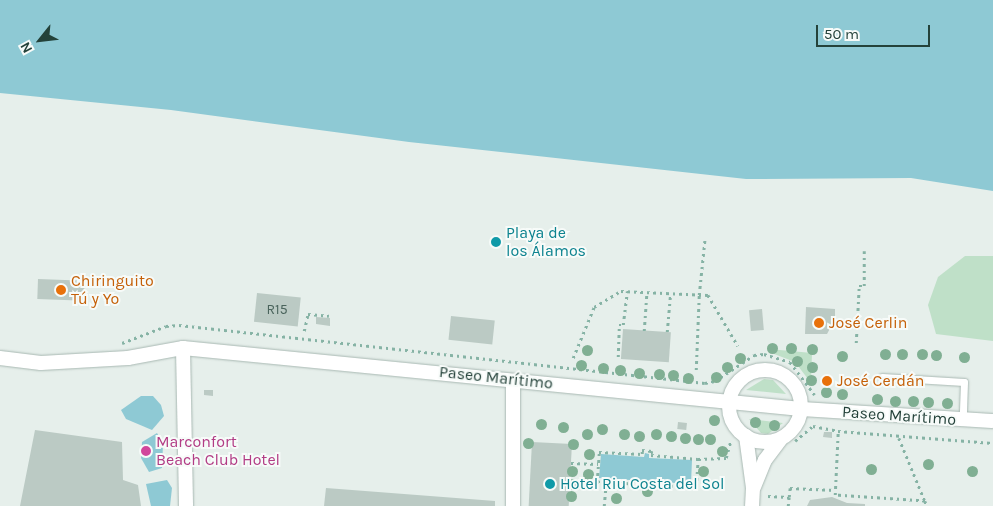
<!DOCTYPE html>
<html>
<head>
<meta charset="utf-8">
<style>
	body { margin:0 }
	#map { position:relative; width:993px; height:506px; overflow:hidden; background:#e6efeb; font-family:Karla,sans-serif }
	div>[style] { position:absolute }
	.green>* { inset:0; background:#bfe0c8 }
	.water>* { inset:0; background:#8ec9d4 }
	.building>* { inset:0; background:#bbcac4; transform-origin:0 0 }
	.path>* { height:2.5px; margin-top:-1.25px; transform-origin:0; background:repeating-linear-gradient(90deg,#86b3a5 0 2.5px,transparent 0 6.5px) }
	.roads { filter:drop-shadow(0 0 1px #a8b8b2) drop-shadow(0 0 1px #a8b8b2) }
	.lane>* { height:7px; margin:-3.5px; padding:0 3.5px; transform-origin:3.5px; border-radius:3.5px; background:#fff }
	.street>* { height:14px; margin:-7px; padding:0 7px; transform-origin:7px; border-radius:7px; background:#fff }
	.street>.ring { margin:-7px; padding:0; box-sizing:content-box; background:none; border:14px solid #fff; border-radius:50% }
	.trees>* { width:11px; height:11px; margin:-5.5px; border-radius:50%; background:#80af93 }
	.dots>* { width:14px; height:14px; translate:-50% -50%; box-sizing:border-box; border:2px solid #f7fbf9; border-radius:50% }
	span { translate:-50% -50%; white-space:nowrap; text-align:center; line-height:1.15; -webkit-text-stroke:4px #f7fbf9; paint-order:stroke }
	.number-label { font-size:14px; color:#4a645c }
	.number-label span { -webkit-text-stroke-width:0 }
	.culture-label { font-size:16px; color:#0d838f }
	.left { translate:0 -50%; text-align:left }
	.food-label { font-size:16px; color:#c56008 }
	.street-label { font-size:16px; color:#24423a }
	.hotel-label { font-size:16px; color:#b23c85 }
	.north { position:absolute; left:15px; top:15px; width:50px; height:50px; -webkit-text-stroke:4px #f7fbf9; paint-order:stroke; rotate:241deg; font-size:14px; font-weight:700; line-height:20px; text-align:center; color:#24423a }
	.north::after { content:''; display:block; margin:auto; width:18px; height:22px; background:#24423a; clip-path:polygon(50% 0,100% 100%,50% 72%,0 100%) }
	.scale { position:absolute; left:816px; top:25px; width:114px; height:22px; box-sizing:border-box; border:2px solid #24423a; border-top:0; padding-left:6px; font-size:15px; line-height:18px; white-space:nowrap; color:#24423a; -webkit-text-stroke:4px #f7fbf9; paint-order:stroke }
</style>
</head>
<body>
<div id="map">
	<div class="green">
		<div style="clip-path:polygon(965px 256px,993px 256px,993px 341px,936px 334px,928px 305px,938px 277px)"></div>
		<div style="clip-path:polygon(769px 349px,812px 353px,811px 383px,795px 362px,769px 352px)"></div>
		<div style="clip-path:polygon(764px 379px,773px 380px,786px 394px,746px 390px)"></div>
		<div style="clip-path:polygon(749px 419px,783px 423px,768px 434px,761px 433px)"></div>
	</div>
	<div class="water">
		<div style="clip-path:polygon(0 0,993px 0,993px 191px,911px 178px,746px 179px,409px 142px,171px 110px,0 93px)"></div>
		<div style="clip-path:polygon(141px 396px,153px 396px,161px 405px,164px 416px,152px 430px,126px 419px,121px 410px)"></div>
		<div style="clip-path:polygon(157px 433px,163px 444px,162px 468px,149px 472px,141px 458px,142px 442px)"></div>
		<div style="clip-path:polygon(645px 453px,649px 454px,649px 458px,692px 460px,691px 484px,599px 478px,601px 454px,644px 457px)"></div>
		<div style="clip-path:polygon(167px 480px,172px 488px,170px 506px,151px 506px,146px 484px)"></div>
	</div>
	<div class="building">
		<div style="left:38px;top:279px;width:47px;height:20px;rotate:2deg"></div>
		<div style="left:257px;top:293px;width:44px;height:29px;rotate:6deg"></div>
		<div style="clip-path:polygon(806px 307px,835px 309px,835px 319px,827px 334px,805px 334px)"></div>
		<div style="left:762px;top:309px;width:21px;height:13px;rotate:85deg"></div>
		<div style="left:451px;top:316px;width:44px;height:24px;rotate:6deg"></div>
		<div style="clip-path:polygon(316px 317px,330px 318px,330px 326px,316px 324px)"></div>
		<div style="left:623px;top:329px;width:48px;height:30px;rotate:4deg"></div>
		<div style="clip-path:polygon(204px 390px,213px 390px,213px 396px,204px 395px)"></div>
		<div style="left:678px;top:422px;width:9px;height:7px;rotate:6deg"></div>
		<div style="clip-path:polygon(35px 430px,122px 442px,123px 480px,138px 485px,141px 506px,20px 506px)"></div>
		<div style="clip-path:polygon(824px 432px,832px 432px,832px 438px,823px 437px)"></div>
		<div style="left:532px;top:442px;width:40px;height:64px;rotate:3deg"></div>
		<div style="clip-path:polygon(326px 488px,495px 501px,495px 506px,324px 506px)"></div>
		<div style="clip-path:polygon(832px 497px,847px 503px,865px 504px,865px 506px,807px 506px,810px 500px)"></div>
	</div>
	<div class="path">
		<div style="left:304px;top:331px;width:17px;rotate:-77deg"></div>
		<div style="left:308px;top:314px;width:21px;rotate:5deg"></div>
		<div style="left:644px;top:331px;width:39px;rotate:-86deg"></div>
		<div style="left:667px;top:332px;width:38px;rotate:-85deg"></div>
		<div style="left:122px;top:343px;width:47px;rotate:-21.1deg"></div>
		<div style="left:166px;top:326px;width:13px;rotate:-4deg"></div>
		<div style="left:179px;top:325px;width:529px;rotate:6.29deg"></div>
		<div style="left:705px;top:383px;width:10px;rotate:-11deg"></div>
		<div style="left:715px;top:381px;width:47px;rotate:-33.7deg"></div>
		<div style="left:754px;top:355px;width:10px;rotate:-6deg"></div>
		<div style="left:764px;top:354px;width:27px;rotate:17deg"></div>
		<div style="left:790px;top:362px;width:41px;rotate:52.9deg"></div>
		<div style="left:856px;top:343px;width:57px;rotate:-87deg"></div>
		<div style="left:859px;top:286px;width:5px"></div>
		<div style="left:864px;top:286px;width:35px;rotate:-90deg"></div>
		<div style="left:618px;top:357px;width:32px;rotate:-88deg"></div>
		<div style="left:619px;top:325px;width:4px"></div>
		<div style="left:623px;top:325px;width:34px;rotate:-83deg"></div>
		<div style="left:573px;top:358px;width:55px;rotate:-67.6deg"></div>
		<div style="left:594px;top:307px;width:31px;rotate:-31deg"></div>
		<div style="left:621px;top:291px;width:87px;rotate:2.6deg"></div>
		<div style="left:708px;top:295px;width:59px;rotate:59.5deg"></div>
		<div style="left:696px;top:370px;width:75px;rotate:-87.7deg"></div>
		<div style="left:699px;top:295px;width:58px;rotate:-84.1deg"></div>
		<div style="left:899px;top:438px;width:68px;rotate:67.6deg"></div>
		<div style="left:925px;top:501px;width:90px;rotate:-176.2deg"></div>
		<div style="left:835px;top:495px;width:64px;rotate:-87.3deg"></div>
		<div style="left:838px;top:431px;width:155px;rotate:4.4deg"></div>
		<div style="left:795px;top:441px;width:23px;rotate:-40deg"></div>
		<div style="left:813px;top:426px;width:25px;rotate:11deg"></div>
		<div style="left:571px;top:463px;width:27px;rotate:2deg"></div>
		<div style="left:606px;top:483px;width:9px;rotate:-174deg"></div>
		<div style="left:597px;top:482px;width:30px;rotate:-86deg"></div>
		<div style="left:599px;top:452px;width:43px;rotate:2.7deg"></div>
		<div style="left:642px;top:454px;width:4px;rotate:-90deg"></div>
		<div style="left:642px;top:450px;width:10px;rotate:6deg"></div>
		<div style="left:652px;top:451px;width:4px;rotate:104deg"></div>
		<div style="left:651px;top:455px;width:47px;rotate:4.9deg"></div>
		<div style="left:768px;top:496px;width:21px;rotate:3deg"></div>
		<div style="left:789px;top:497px;width:9px;rotate:-84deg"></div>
		<div style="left:790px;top:488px;width:45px;rotate:2.5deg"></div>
		<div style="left:925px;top:501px;width:5px;rotate:68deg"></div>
		<div style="left:604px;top:506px;width:24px;rotate:-85deg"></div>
		<div style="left:606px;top:482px;width:90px;rotate:3.2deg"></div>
		<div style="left:696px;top:487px;width:28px;rotate:-86deg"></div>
		<div style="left:698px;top:459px;width:28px;rotate:-2deg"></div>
		<div style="left:726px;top:458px;width:16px;rotate:-75deg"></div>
		<div style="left:788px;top:506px;width:9px;rotate:-84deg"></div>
	</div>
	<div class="roads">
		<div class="lane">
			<div style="left:882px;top:377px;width:82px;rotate:3.5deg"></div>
			<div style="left:964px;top:382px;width:38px;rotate:92deg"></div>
		</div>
		<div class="street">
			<div style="left:183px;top:348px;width:158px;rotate:88.9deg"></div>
			<div style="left:0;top:358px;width:41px;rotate:7deg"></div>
			<div style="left:41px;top:363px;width:87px;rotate:-3.3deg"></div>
			<div style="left:128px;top:358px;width:56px;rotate:-10.3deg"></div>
			<div style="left:183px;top:348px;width:621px;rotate:5.64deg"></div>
			<div style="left:801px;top:409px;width:192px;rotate:3.6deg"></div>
			<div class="ring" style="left:729px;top:370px;width:58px;height:58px"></div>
			<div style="left:746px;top:436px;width:52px;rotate:82.3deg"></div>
			<div style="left:753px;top:488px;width:18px;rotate:93deg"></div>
			<div style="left:754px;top:487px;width:29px;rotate:-68deg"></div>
			<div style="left:765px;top:460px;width:26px;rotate:-53deg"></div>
			<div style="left:513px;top:506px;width:125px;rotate:-90deg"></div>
		</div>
	</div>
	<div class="trees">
		<div style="left:772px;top:348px"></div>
		<div style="left:791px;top:348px"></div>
		<div style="left:812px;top:349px"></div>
		<div style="left:587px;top:350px"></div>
		<div style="left:885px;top:354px"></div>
		<div style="left:902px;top:354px"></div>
		<div style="left:922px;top:354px"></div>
		<div style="left:936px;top:355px"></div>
		<div style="left:842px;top:356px"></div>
		<div style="left:964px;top:357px"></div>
		<div style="left:740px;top:358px"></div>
		<div style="left:797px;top:361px"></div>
		<div style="left:581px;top:365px"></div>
		<div style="left:727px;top:367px"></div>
		<div style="left:812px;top:367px"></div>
		<div style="left:603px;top:368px"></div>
		<div style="left:620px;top:370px"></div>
		<div style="left:639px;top:373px"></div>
		<div style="left:659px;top:374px"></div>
		<div style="left:673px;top:375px"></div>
		<div style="left:716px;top:377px"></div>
		<div style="left:688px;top:378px"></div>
		<div style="left:811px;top:380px"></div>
		<div style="left:826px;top:392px"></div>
		<div style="left:842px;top:394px"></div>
		<div style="left:877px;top:399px"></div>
		<div style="left:895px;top:401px"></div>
		<div style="left:913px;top:401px"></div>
		<div style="left:928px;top:402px"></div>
		<div style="left:947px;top:403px"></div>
		<div style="left:714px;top:420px"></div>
		<div style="left:755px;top:422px"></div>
		<div style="left:541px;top:424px"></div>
		<div style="left:774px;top:425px"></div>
		<div style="left:563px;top:427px"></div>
		<div style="left:602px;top:429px"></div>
		<div style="left:587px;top:434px"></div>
		<div style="left:624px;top:434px"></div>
		<div style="left:656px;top:434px"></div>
		<div style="left:639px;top:436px"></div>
		<div style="left:671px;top:436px"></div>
		<div style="left:685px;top:438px"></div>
		<div style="left:698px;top:439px"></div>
		<div style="left:710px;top:439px"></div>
		<div style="left:528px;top:443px"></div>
		<div style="left:573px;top:444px"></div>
		<div style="left:722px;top:451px"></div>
		<div style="left:589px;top:454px"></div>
		<div style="left:928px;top:464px"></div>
		<div style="left:871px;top:469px"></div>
		<div style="left:572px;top:471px"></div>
		<div style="left:703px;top:471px"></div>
		<div style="left:972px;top:471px"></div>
		<div style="left:588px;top:474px"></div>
		<div style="left:572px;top:484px"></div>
		<div style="left:647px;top:491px"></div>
		<div style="left:571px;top:496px"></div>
		<div style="left:616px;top:498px"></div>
	</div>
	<div class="dots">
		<div style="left:496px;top:242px;background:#0f9aa8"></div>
		<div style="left:61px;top:290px;background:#e8710a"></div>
		<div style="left:819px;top:323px;background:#e8710a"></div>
		<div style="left:827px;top:381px;background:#e8710a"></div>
		<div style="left:146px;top:451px;background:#d1479c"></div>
		<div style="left:550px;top:484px;background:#0f9aa8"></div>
	</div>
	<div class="number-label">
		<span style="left:277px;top:310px">R15</span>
	</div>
	<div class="culture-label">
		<span class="left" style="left:506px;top:242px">Playa de<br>los Álamos</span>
		<span class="left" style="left:560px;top:484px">Hotel Riu Costa del Sol</span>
	</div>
	<div class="food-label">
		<span class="left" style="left:71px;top:290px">Chiringuito<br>Tú y Yo</span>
		<span class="left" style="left:829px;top:323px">José Cerlin</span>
		<span class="left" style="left:837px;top:381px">José Cerdán</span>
	</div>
	<div class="street-label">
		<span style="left:496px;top:378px;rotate:6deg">Paseo Marítimo</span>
		<span style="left:899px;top:416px;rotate:4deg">Paseo Marítimo</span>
	</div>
	<div class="hotel-label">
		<span class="left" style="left:156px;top:451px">Marconfort<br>Beach Club Hotel</span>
	</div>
	<div class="north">N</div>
	<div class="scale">50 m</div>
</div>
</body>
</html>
